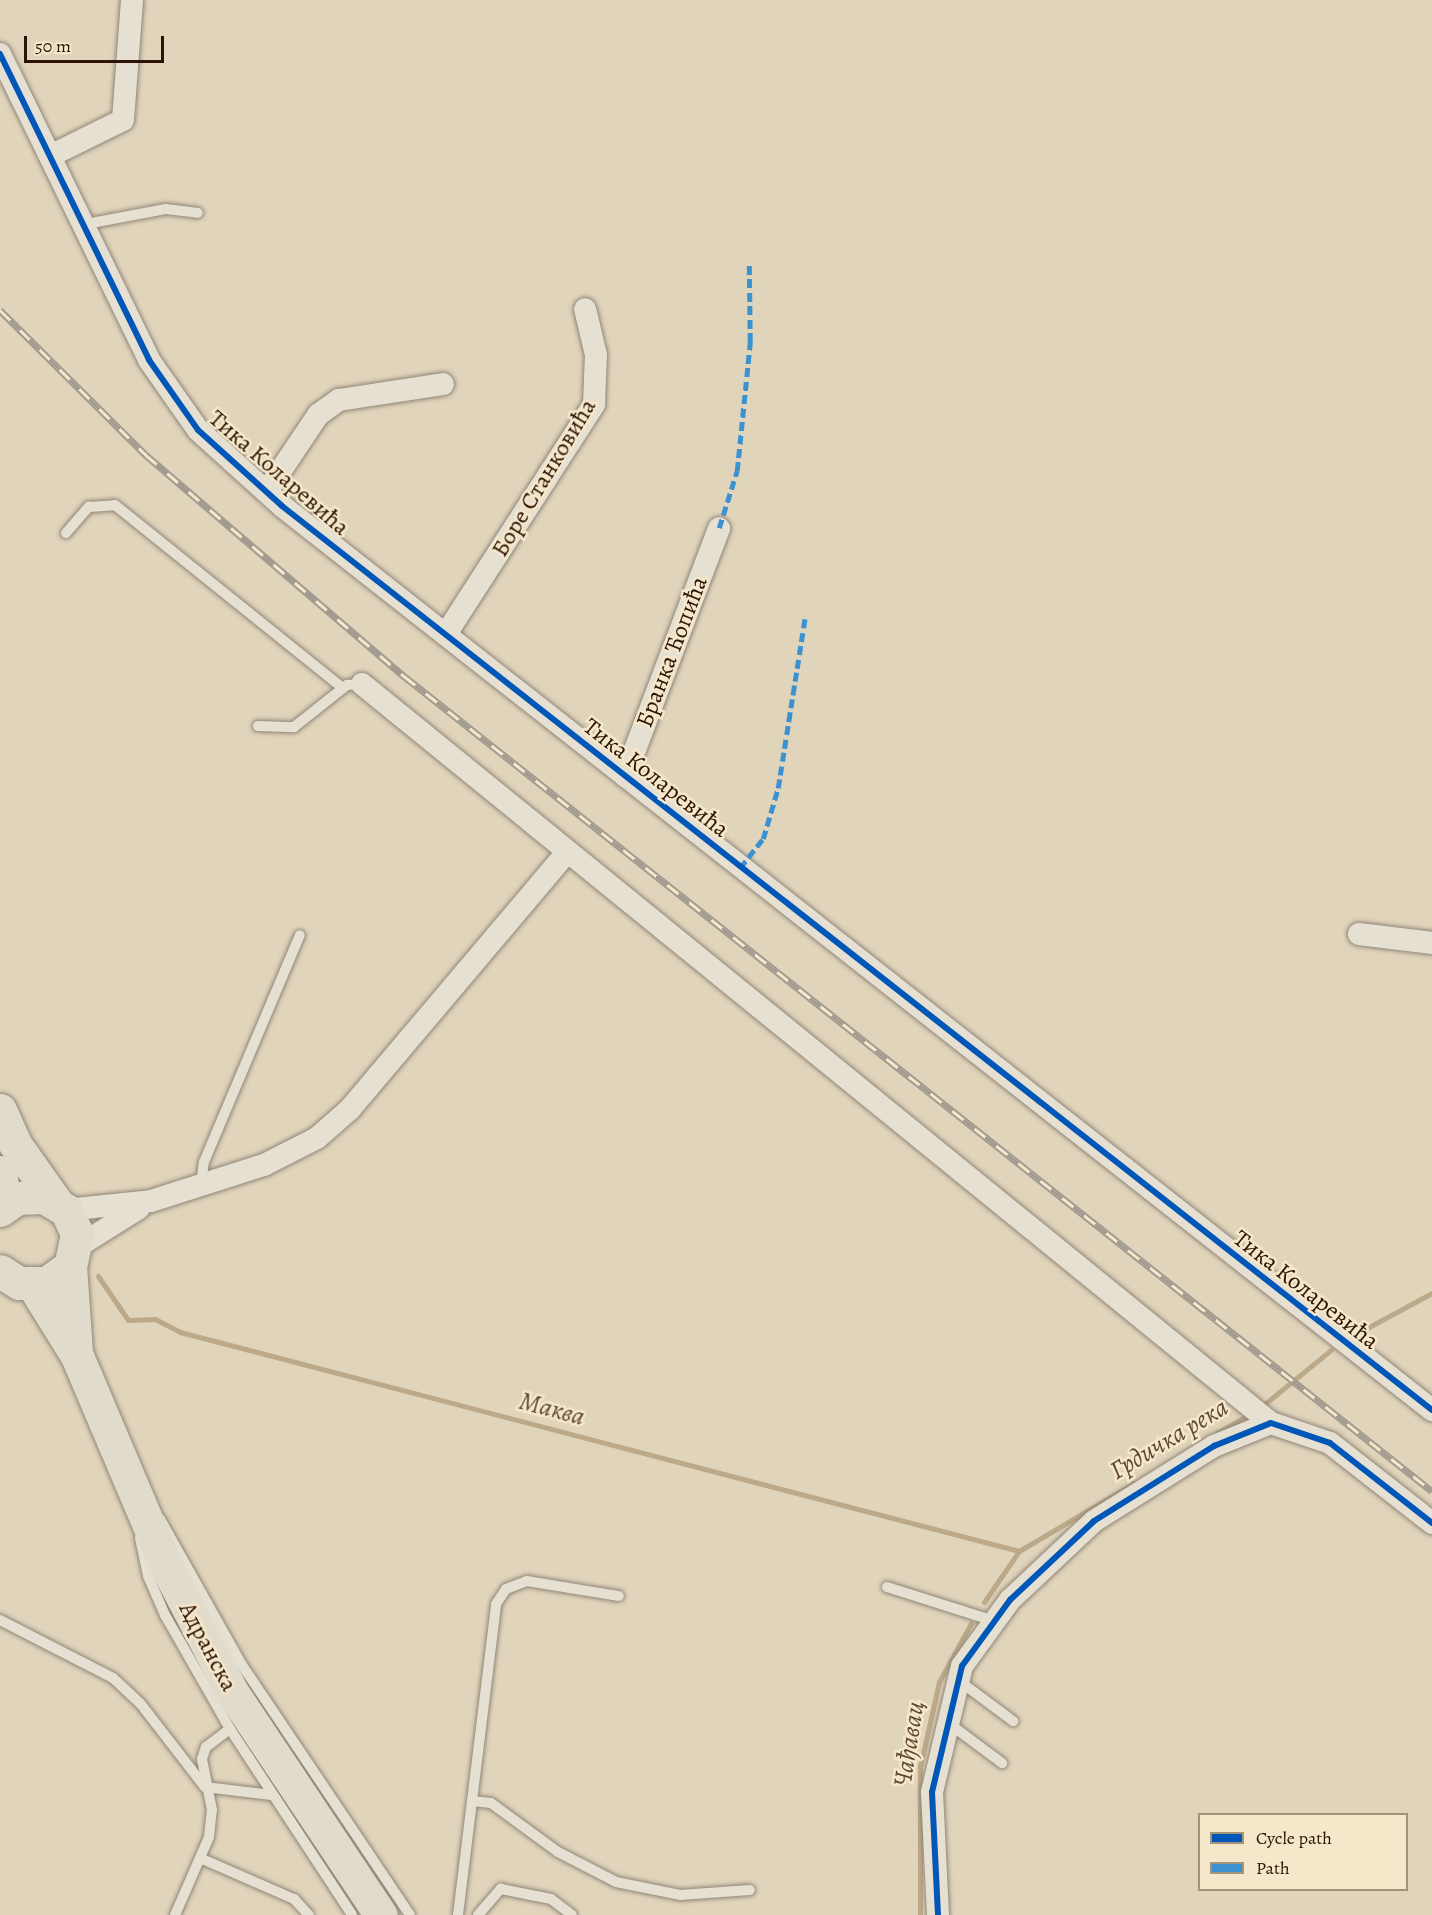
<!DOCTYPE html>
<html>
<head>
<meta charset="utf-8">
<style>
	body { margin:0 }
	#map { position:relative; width:1432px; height:1915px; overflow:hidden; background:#e0d4bb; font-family:Alegreya,serif }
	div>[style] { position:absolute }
	.stream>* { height:5px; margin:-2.5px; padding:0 2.5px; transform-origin:2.5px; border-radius:2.5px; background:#bca989 }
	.roads { filter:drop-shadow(0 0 2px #908677) drop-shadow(0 0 2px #908677) }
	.lane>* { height:10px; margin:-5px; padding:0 5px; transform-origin:5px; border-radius:5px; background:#e6e0d3 }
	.street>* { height:22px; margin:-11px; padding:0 11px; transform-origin:11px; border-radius:11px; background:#e6e0d3 }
	.primary>* { height:33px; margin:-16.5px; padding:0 16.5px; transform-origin:16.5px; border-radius:16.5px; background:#e1dbcc }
	.rail>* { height:7px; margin-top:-3.5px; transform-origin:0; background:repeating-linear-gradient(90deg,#f5e7c9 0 14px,#a29b90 0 28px); box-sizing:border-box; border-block:2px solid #a29b90 }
	.quiet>* { height:4.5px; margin-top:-2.25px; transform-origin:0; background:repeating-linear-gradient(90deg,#3c92d1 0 9px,transparent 0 13.5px) }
	.cycleway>* { height:6px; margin:-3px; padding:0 3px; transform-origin:3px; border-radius:3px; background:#0057b8 }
	span { translate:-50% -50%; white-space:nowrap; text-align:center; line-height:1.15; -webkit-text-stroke:5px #f5e7c9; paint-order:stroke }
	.street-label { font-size:24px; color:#2c1306 }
	.water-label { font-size:26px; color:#604732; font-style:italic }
	.legend { position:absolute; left:1198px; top:1813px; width:210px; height:78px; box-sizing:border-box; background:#f5e7c9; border:2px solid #a5927b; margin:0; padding:8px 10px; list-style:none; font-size:18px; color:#2c1306 }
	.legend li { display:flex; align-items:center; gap:12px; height:30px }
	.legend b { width:30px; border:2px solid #a5927b }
	.scale { position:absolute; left:24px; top:36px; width:140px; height:27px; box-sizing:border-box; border:3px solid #2c1306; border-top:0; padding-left:8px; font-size:18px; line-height:21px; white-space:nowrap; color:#2c1306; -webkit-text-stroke:4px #f5e7c9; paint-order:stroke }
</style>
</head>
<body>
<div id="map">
	<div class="stream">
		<div style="left:98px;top:1276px;width:53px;rotate:55.7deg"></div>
		<div style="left:128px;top:1320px;width:27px;rotate:-2deg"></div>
		<div style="left:155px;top:1319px;width:28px;rotate:27deg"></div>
		<div style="left:180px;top:1332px;width:867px;rotate:14.63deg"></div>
		<div style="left:1358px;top:1333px;width:84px;rotate:-28.4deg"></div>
		<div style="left:1261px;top:1407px;width:90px;rotate:-39.2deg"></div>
		<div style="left:1217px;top:1433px;width:38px;rotate:-30deg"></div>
		<div style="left:984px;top:1602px;width:62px;rotate:-55.5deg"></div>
		<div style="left:1019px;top:1551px;width:134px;rotate:-30.6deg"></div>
		<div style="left:920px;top:1915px;width:148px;rotate:-90deg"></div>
		<div style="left:920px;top:1767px;width:87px;rotate:-77.4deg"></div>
		<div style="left:939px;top:1682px;width:67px;rotate:-61.5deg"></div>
	</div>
	<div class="roads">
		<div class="lane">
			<div style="left:81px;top:225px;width:86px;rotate:-10.7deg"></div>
			<div style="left:166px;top:209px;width:32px;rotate:7deg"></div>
			<div style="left:66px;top:533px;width:35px;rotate:-49deg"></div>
			<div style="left:89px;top:507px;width:26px;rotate:-4deg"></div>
			<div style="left:115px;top:505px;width:292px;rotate:38.8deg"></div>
			<div style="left:258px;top:726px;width:36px;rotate:2deg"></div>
			<div style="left:294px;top:727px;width:68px;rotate:-38.4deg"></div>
			<div style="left:347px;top:685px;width:15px;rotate:-4deg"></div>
			<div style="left:201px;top:1185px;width:23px;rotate:-83deg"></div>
			<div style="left:204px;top:1162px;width:246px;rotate:-67.1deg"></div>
			<div style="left:160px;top:1519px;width:167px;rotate:60.7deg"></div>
			<div style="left:242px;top:1665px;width:301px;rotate:56.1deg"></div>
			<div style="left:140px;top:1538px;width:39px;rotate:78deg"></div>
			<div style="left:148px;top:1576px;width:43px;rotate:66.4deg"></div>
			<div style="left:165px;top:1615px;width:131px;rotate:60.3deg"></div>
			<div style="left:230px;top:1729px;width:222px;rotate:56.7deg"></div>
			<div style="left:887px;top:1587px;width:112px;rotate:17.6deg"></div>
			<div style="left:0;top:1620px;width:127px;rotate:27.2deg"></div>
			<div style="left:113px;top:1678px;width:37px;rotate:43deg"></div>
			<div style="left:140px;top:1703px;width:106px;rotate:52.3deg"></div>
			<div style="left:205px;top:1787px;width:67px;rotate:6.8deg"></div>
			<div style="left:958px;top:1680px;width:69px;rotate:36.7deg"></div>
			<div style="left:947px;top:1722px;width:69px;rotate:36.7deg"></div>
			<div style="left:472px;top:1801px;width:19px;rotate:6deg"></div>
			<div style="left:491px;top:1803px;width:83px;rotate:36.2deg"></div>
			<div style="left:558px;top:1852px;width:65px;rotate:27.3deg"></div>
			<div style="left:616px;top:1882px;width:65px;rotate:11.5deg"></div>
			<div style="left:680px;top:1895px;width:70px;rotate:-4.1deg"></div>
			<div style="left:200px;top:1858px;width:103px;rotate:23.6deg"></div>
			<div style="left:294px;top:1899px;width:22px;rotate:47deg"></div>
			<div style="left:175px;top:1915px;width:85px;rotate:-66.4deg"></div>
			<div style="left:209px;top:1837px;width:27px;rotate:-84deg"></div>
			<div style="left:212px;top:1810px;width:52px;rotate:-101.1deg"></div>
			<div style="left:202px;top:1759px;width:13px;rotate:-72deg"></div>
			<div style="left:206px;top:1747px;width:30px;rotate:-37deg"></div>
			<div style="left:458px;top:1915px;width:313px;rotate:-83deg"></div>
			<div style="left:496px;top:1604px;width:18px;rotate:-56deg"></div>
			<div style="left:506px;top:1589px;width:22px;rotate:-21deg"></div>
			<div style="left:527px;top:1581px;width:93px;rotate:9.3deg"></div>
			<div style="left:478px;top:1915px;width:35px;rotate:-49deg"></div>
			<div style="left:501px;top:1889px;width:51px;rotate:11.3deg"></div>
			<div style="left:551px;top:1899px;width:26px;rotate:37deg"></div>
		</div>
		<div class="street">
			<div style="left:0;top:54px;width:340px;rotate:64deg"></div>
			<div style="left:149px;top:360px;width:85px;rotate:55deg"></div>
			<div style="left:198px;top:430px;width:113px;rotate:42.1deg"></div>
			<div style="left:282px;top:506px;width:1463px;rotate:38.17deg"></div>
			<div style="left:50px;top:156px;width:81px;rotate:-26.3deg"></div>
			<div style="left:123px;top:120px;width:120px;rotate:-85.7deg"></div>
			<div style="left:267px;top:491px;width:92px;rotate:-56.1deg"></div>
			<div style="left:318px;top:415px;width:26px;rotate:-36deg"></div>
			<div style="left:339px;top:400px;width:105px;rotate:-8.7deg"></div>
			<div style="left:446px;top:634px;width:274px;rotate:-57.2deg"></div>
			<div style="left:594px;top:404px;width:49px;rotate:-87.7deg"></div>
			<div style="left:596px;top:355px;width:47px;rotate:-103.4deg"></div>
			<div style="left:362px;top:684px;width:1171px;rotate:39.11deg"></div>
			<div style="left:625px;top:776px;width:265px;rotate:-69.2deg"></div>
			<div style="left:1359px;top:934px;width:74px;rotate:7deg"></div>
			<div style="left:66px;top:1210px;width:85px;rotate:-6deg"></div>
			<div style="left:151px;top:1201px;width:119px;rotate:-17.7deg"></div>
			<div style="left:264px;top:1165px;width:59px;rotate:-27deg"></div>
			<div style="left:317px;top:1138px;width:44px;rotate:-41.3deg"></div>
			<div style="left:350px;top:1109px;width:335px;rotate:-49.8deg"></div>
			<div style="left:77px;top:1247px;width:73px;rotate:-32.2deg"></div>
			<div style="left:938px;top:1915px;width:123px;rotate:-92.8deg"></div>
			<div style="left:932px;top:1792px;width:130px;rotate:-76.6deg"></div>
			<div style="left:962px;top:1666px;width:82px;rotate:-54deg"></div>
			<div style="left:1010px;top:1600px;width:115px;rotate:-43.2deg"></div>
			<div style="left:1094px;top:1521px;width:142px;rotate:-32deg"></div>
			<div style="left:1214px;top:1446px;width:61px;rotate:-22deg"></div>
			<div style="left:1271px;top:1423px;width:62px;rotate:18.7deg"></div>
			<div style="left:1330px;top:1443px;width:130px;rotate:38.1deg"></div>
		</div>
		<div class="primary">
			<div style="left:0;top:1110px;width:37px;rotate:66deg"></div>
			<div style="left:15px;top:1144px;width:71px;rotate:54.7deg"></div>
			<div style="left:0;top:1172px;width:33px;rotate:81deg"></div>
			<div style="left:0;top:1210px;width:21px;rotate:-35deg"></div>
			<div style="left:17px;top:1198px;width:27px;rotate:-2deg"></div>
			<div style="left:44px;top:1197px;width:26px;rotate:31deg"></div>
			<div style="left:66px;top:1210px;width:26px;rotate:65deg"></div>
			<div style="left:77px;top:1234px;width:33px;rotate:102deg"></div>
			<div style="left:70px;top:1266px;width:29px;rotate:144deg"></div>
			<div style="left:47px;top:1283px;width:28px;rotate:180deg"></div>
			<div style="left:19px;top:1283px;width:22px;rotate:-148deg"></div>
			<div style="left:70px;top:1266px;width:85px;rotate:86deg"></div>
			<div style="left:33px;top:1285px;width:84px;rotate:58.2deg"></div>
			<div style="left:77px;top:1356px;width:233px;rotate:67deg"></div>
			<div style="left:168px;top:1570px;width:138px;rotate:62.3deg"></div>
			<div style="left:232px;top:1692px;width:268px;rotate:56.3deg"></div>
		</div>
	</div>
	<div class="rail">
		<div style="left:0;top:310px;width:206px;rotate:44.8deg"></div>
		<div style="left:146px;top:455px;width:340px;rotate:40.6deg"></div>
		<div style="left:404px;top:676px;width:1312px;rotate:38.41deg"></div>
	</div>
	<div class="quiet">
		<div style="left:719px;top:528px;width:60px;rotate:-72.5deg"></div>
		<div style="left:737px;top:471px;width:130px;rotate:-84.2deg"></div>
		<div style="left:750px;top:342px;width:78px;rotate:-90.7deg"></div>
		<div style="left:740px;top:868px;width:37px;rotate:-52deg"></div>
		<div style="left:763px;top:839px;width:53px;rotate:-73.6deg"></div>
		<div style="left:778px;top:788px;width:172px;rotate:-81deg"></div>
	</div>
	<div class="cycleway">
		<div style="left:0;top:54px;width:340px;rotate:64deg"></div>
		<div style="left:149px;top:360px;width:85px;rotate:55deg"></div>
		<div style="left:198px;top:430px;width:113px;rotate:42.1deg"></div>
		<div style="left:282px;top:506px;width:1463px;rotate:38.17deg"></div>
		<div style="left:938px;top:1915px;width:123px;rotate:-92.8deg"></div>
		<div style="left:932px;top:1792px;width:130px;rotate:-76.6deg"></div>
		<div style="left:962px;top:1666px;width:82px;rotate:-54deg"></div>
		<div style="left:1010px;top:1600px;width:115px;rotate:-43.2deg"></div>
		<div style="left:1094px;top:1521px;width:142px;rotate:-32deg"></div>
		<div style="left:1214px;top:1446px;width:61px;rotate:-22deg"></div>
		<div style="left:1271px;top:1423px;width:62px;rotate:18.7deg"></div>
		<div style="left:1330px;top:1443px;width:130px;rotate:38.1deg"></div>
	</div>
	<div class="street-label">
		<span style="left:279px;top:473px;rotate:41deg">Тика Коларевића</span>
		<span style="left:544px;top:478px;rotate:-59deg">Боре Станковића</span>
		<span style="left:672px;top:652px;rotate:-69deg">Бранка Ћопића</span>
		<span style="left:656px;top:778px;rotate:38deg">Тика Коларевића</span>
		<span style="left:1306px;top:1290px;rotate:38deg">Тика Коларевића</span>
		<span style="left:208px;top:1647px;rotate:62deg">Адранска</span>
	</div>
	<div class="water-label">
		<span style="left:552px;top:1409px;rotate:15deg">Маква</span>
		<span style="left:1169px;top:1439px;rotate:-31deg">Грдичка река</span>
		<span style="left:909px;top:1744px;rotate:-81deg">Чађавац</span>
	</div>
	<ul class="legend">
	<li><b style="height:8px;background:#0057b8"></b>Cycle path</li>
	<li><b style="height:8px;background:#3c92d1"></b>Path</li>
	</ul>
	<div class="scale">50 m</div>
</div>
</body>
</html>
